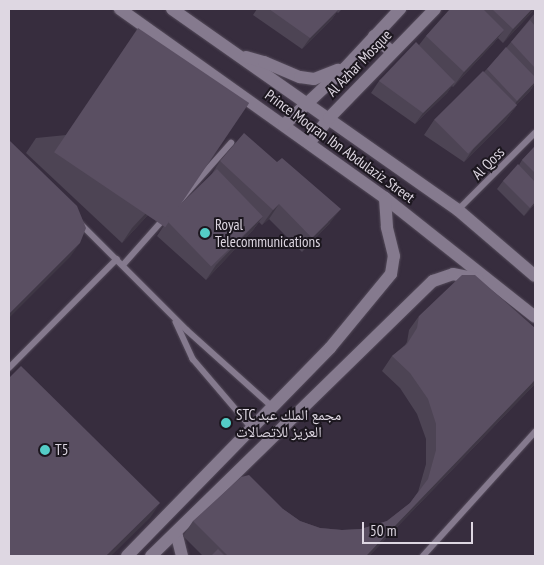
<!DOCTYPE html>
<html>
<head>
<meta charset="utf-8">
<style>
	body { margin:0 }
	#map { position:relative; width:544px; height:565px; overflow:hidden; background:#372d3e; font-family:"PT Sans Narrow","Noto Naskh Arabic",sans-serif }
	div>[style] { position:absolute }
	.roads { filter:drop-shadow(0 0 1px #544b5a) drop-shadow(0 0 1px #544b5a) }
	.service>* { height:5.5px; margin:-2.75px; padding:0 2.75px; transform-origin:2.75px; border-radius:2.75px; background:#857a8e }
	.tertiary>* { height:12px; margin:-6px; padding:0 6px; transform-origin:6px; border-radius:6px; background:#857a8e }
	.wall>* { inset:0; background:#4d4454 }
	.shaded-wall>* { inset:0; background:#3f3745 }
	.building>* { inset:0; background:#5a4f62; transform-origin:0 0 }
	.dots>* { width:14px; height:14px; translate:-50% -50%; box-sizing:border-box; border:2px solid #1c171f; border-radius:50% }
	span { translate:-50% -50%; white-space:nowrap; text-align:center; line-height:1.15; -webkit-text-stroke:4px #1c171f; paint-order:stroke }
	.street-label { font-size:15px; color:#ded7e2 }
	.poi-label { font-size:15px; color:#ded7e2 }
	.left { translate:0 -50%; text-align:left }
	.frame { position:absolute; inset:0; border:10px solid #ded7e2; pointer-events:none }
	.scale { position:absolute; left:362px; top:522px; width:111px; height:22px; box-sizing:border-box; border:2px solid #ded7e2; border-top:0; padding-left:6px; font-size:15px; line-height:18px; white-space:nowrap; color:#ded7e2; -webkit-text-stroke:4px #1c171f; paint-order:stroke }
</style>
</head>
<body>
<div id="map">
	<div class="roads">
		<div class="service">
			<div style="left:459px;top:209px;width:107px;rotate:-45deg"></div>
			<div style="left:81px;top:224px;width:150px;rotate:45deg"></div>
			<div style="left:187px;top:330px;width:117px;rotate:41.9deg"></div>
			<div style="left:123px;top:265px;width:163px;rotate:-48.5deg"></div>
			<div style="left:176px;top:322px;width:41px;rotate:65.3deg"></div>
			<div style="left:193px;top:359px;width:89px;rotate:49.5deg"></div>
			<div style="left:9px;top:368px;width:153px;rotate:-45.3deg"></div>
			<div style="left:423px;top:556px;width:167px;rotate:-47.9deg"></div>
		</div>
		<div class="tertiary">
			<div style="left:120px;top:9px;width:325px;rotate:35.5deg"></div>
			<div style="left:385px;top:198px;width:191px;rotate:38.4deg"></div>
			<div style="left:172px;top:9px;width:350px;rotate:35.1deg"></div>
			<div style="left:458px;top:210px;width:101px;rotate:40.6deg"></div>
			<div style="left:374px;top:36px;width:24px;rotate:42deg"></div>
			<div style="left:246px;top:57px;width:19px;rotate:16deg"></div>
			<div style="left:264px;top:62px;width:39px;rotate:23deg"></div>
			<div style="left:300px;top:77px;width:14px;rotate:8deg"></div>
			<div style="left:314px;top:79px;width:26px;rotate:-21deg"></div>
			<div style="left:284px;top:125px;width:83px;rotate:-43.1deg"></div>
			<div style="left:345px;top:68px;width:81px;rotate:-47deg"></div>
			<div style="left:309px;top:143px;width:32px;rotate:-51deg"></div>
			<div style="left:329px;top:118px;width:152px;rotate:-45.8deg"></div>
			<div style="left:176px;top:532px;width:25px;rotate:76deg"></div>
			<div style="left:127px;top:556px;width:291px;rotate:-45.7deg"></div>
			<div style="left:330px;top:348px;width:96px;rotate:-50.5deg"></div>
			<div style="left:391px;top:274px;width:18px;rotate:-81deg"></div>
			<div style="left:394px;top:256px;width:30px;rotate:-104deg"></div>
			<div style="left:387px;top:227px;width:29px;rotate:-94deg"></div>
			<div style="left:151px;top:556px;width:394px;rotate:-44.3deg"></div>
			<div style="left:433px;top:281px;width:21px;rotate:-19deg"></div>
			<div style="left:453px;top:274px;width:25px;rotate:11deg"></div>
		</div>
	</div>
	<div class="wall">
		<div style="clip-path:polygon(257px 9px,342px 9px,338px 13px,337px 12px,332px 19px,302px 49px,253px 15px)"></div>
		<div style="clip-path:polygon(450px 9px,535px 9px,503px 43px,498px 38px,493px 44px,453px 87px,452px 86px,447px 93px,415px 124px,371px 93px,379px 81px,419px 45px,426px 36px)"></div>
		<div style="clip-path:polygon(535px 13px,535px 83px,530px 91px,516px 105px,517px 105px,506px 120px,464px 162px,424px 135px,434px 120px,484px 72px,506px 48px,511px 42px)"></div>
		<div style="clip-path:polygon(238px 118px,122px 243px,26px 153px,36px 138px)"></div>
		<div style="clip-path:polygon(535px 146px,535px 204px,524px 216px,497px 189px,503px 181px,519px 165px,522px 160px)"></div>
		<div style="clip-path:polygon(220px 161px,330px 223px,302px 252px,269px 219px,262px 225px,259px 222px,253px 230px,206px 280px,157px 236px,167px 221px,211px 175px)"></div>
		<div style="clip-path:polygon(419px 316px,535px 384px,369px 556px,203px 556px,183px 536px,193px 521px,283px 509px,300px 521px,320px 528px,342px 530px,361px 529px,387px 521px,410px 503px,418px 492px,426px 464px,426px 439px,417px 414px,400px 388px,382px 371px,392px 356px,405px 345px,407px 342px,409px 330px)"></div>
	</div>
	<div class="shaded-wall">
		<div style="clip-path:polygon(339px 9px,332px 19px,302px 49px,310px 38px)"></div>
		<div style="clip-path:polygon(532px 9px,535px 9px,503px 43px,513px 29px)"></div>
		<div style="clip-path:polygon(504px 30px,493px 44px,453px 87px,464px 72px)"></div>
		<div style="clip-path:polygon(455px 82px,447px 93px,415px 124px,423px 113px)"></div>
		<div style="clip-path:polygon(535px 82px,535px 83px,530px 91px,509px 112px,517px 101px)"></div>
		<div style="clip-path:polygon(249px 103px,238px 118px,122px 243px,132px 228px)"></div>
		<div style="clip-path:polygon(517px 105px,506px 120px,464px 162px,474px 148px)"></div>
		<div style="clip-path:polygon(535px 202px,535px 204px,524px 216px,530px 208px)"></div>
		<div style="clip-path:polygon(279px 204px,269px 219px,262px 225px,273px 210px)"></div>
		<div style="clip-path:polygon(341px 209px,330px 223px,302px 252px,312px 238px)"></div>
		<div style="clip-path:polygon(263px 216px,253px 230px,206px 280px,216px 265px)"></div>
		<div style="clip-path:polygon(80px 243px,70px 257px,9px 318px,9px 314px)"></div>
		<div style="clip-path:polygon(535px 380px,535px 384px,369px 556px,366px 556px)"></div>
		<div style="clip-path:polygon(160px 503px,150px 518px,111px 556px,106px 556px)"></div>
	</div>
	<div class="building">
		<div style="clip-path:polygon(269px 9px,339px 9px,310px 38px)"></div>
		<div style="clip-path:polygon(450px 9px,483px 9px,504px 30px,464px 72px,426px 36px)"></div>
		<div style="clip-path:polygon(492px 9px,532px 9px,513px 29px)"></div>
		<div style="clip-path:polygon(530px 20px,535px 26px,535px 68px,511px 42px)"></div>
		<div style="left:138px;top:28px;width:134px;height:150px;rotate:34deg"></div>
		<div style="clip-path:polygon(416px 42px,455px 82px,423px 113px,379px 81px)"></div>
		<div style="clip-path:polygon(506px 47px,535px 77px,535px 82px,517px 101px,487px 69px)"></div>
		<div style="left:483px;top:71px;width:48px;height:69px;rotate:45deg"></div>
		<div style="clip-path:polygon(244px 133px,277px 162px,282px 158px,341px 209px,312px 238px,279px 204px,273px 210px,220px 161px)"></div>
		<div style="clip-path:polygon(9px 140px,77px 206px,86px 228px,80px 243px,9px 314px)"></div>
		<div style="clip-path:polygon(535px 146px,535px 173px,522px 160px)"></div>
		<div style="clip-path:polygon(518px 164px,535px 182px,535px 202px,530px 208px,503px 181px)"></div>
		<div style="left:217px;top:169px;width:66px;height:72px;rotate:46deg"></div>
		<div style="clip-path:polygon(462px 275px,475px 275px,535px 328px,535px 380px,366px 556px,228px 556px,193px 521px,241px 477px,249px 475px,283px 509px,300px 521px,320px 528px,342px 530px,361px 529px,387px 521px,410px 503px,428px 479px,436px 450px,436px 424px,428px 399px,410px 373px,392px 356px,407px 344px,417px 328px,419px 316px)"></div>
		<div style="clip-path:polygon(21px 366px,160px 503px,106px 556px,9px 556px,9px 378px)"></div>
		<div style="clip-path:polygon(218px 549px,225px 556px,211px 556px)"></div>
	</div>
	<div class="dots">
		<div style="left:205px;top:233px;background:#54cdc7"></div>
		<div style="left:226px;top:423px;background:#54cdc7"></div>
		<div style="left:45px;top:450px;background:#54cdc7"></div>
	</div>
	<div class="street-label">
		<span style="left:359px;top:63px;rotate:-46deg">Al Azhar Mosque</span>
		<span style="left:340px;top:146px;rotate:36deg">Prince Moqran Ibn Abdulaziz Street</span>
		<span style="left:488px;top:163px;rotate:-45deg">Al Qoss</span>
	</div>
	<div class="poi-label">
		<span class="left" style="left:215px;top:233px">Royal<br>Telecommunications</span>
		<span class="left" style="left:236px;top:423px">STC مجمع الملك عبد<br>العزيز للاتصالات</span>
		<span class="left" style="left:55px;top:450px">T5</span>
	</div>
	<div class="frame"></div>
	<div class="scale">50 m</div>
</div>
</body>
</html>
